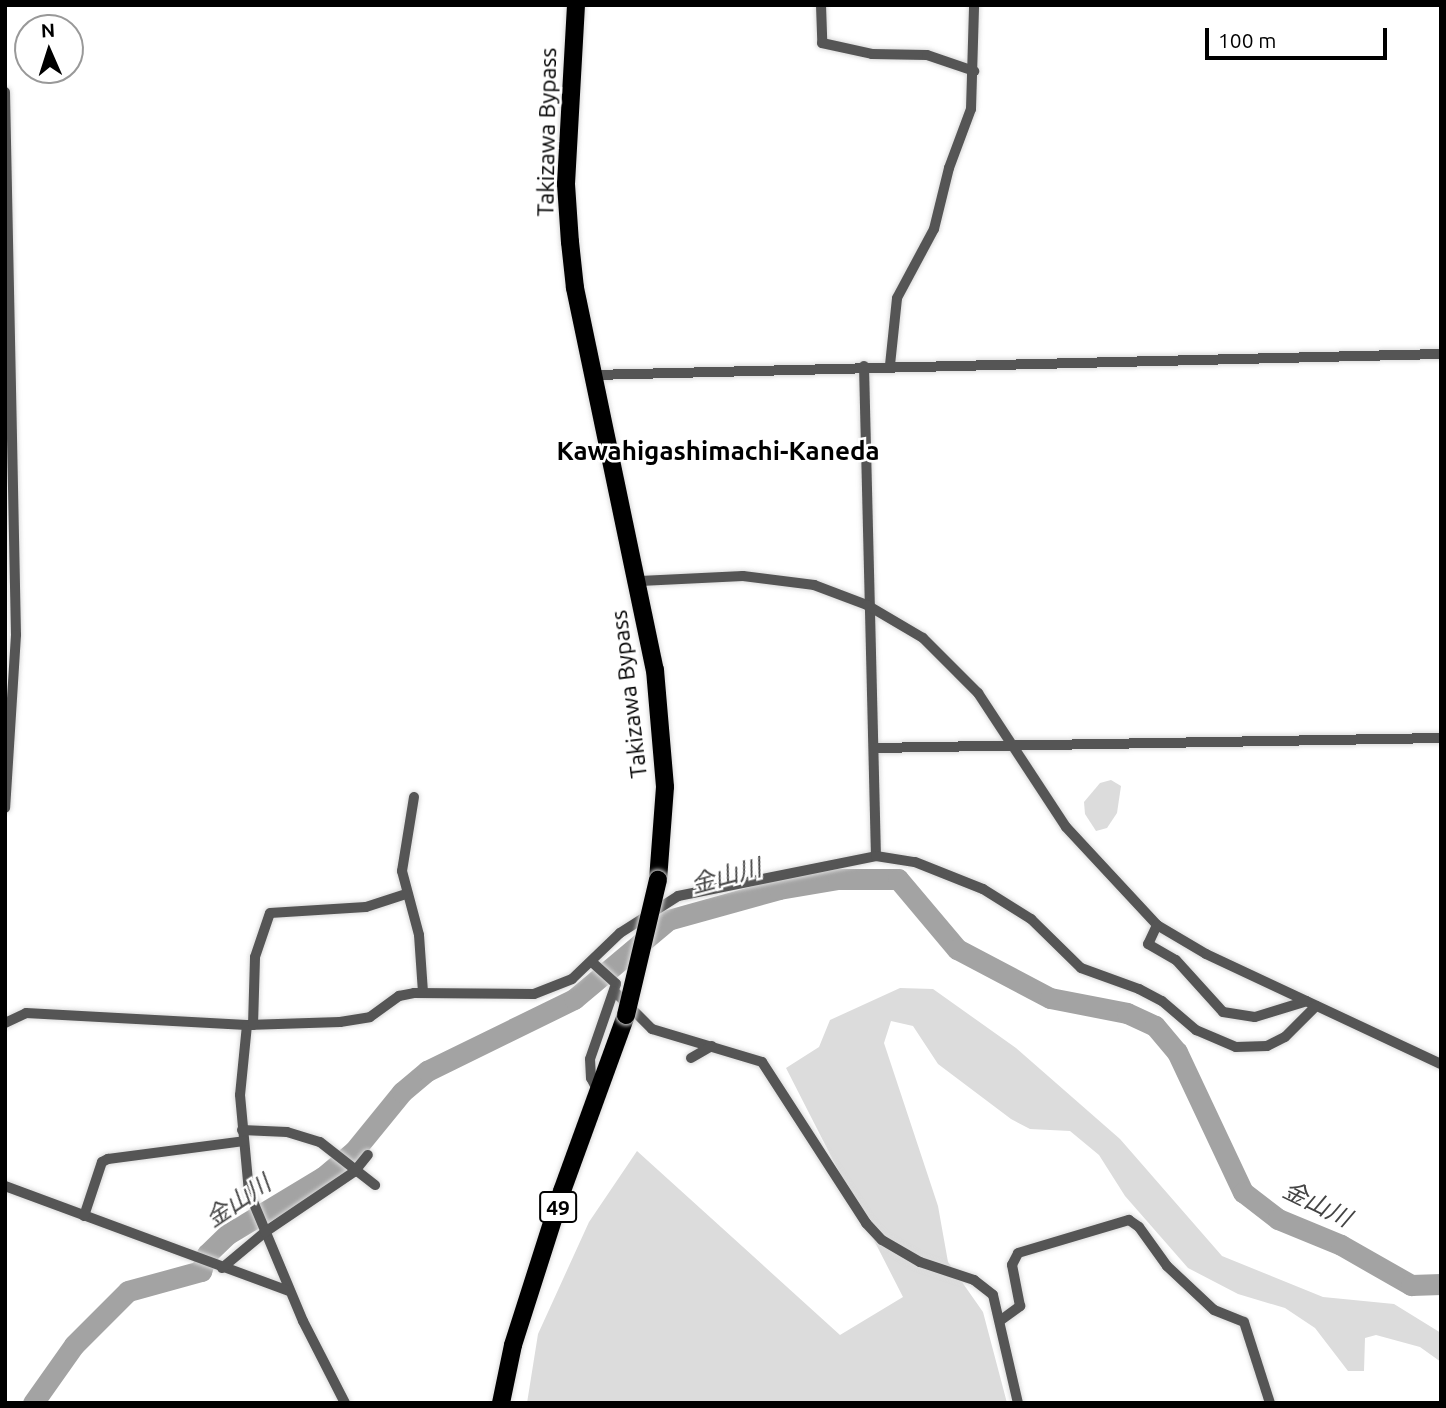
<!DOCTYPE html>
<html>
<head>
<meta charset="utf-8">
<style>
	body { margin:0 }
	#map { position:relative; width:1446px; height:1408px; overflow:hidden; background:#fff; font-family:Ubuntu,"Noto Sans JP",sans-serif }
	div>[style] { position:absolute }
	.green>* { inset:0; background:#dcdcdc }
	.river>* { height:21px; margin:-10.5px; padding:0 10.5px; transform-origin:10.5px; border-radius:10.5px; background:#a3a3a3 }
	.roads { filter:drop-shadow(0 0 2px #dbdbdb) drop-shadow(0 0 2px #dbdbdb) }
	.minor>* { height:10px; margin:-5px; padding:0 5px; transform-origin:5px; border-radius:5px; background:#555 }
	.trunk>* { height:18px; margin:-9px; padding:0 9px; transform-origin:9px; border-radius:9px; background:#000 }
	.bridges { filter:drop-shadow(0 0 2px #dbdbdb) drop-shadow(0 0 2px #dbdbdb) }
	.trunk-bridge>* { height:18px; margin:-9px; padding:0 9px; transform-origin:9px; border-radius:9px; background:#000 }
	span { translate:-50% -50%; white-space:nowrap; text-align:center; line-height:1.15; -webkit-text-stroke:5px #fff; paint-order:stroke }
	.shield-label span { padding:2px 5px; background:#fff; border:2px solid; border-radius:5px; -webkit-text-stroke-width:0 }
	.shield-label { font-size:21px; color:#000; font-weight:700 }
	.street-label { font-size:23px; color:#000 }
	.water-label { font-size:24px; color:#444; font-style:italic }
	.quarter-label { font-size:26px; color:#000; font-weight:700 }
	.frame { position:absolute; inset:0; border:7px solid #000; pointer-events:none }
	.north { position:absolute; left:14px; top:14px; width:70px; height:70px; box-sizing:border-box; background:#fff; border:2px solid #999; border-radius:50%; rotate:357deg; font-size:19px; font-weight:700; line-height:28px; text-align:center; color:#000 }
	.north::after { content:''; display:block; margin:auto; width:24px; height:32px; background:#000; clip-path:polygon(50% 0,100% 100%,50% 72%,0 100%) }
	.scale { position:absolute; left:1205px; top:28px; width:182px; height:32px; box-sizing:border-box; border:4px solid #000; border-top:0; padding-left:9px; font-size:21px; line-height:24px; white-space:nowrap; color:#000; -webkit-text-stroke:5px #fff; paint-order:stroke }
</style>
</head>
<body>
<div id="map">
	<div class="green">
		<div style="clip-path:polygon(1111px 780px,1121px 786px,1117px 813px,1107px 828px,1096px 831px,1085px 814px,1084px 802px,1100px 783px)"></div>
		<div style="clip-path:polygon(900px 988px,933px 989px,1016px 1048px,1120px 1139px,1222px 1256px,1323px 1297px,1394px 1304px,1441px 1333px,1441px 1362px,1420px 1347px,1376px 1335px,1365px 1338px,1364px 1371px,1348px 1371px,1315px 1328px,1285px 1308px,1238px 1294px,1188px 1268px,1125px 1196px,1099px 1155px,1070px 1131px,1030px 1129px,1011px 1119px,938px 1064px,913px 1026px,891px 1021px,884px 1043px,938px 1206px,948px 1262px,983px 1312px,1007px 1403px,527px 1403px,538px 1334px,589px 1222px,637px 1151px,840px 1335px,903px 1297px,786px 1068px,819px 1047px,830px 1020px)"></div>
	</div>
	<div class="river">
		<div style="left:33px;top:1403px;width:71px;rotate:-54.7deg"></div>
		<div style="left:74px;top:1345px;width:76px;rotate:-45deg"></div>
		<div style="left:128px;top:1291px;width:76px;rotate:-15.3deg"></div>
		<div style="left:201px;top:1271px;width:18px;rotate:-71deg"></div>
		<div style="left:207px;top:1254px;width:29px;rotate:-44deg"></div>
		<div style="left:228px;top:1234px;width:111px;rotate:-31deg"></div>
		<div style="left:323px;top:1177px;width:40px;rotate:-40deg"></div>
		<div style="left:354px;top:1151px;width:76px;rotate:-50.9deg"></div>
		<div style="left:402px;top:1092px;width:33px;rotate:-40deg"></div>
		<div style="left:427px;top:1071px;width:164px;rotate:-26.1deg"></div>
		<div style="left:574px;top:999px;width:123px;rotate:-40deg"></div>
		<div style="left:668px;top:920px;width:115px;rotate:-15.6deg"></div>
		<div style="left:779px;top:889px;width:60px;rotate:-9.6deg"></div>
		<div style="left:838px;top:879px;width:60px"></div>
		<div style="left:898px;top:879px;width:92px;rotate:49.9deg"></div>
		<div style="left:957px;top:949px;width:105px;rotate:27.8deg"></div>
		<div style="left:1050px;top:998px;width:78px;rotate:11deg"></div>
		<div style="left:1127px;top:1013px;width:31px;rotate:25deg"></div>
		<div style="left:1155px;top:1026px;width:34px;rotate:50deg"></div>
		<div style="left:1177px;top:1052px;width:155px;rotate:64.8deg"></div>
		<div style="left:1243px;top:1192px;width:44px;rotate:37.6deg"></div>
		<div style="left:1278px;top:1219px;width:68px;rotate:22.4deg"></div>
		<div style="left:1341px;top:1245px;width:81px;rotate:29.7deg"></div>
		<div style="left:1411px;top:1285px;width:30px;rotate:-2deg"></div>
	</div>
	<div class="roads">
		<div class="minor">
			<div style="left:821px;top:5px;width:38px;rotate:88deg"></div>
			<div style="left:822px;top:43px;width:51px;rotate:12.4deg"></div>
			<div style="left:872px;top:54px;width:55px;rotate:1deg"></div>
			<div style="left:927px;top:55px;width:50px;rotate:18.8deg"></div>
			<div style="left:5px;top:92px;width:543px;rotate:88.84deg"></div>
			<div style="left:16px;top:635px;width:173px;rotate:93.6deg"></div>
			<div style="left:890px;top:365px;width:67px;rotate:-84deg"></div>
			<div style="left:897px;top:298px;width:78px;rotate:-61.8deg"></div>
			<div style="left:934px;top:229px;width:63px;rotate:-76.2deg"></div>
			<div style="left:949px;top:168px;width:63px;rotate:-69.6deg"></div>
			<div style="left:971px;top:109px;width:104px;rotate:-88.3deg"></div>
			<div style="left:864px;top:366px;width:490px;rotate:88.6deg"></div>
			<div style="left:593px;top:375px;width:848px;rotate:-1.42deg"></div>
			<div style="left:640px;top:581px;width:103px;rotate:-2.8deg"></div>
			<div style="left:743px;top:576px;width:72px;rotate:7.2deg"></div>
			<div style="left:814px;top:585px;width:57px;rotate:20.7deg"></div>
			<div style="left:867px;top:605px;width:65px;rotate:30.5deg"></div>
			<div style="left:923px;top:638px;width:78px;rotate:45deg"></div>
			<div style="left:978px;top:693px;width:160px;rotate:56.7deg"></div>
			<div style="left:1066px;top:827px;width:134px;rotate:47.1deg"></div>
			<div style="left:1157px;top:925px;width:57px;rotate:30.6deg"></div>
			<div style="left:1206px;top:954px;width:259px;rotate:25.1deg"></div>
			<div style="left:874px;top:748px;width:567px;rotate:-1.01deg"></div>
			<div style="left:414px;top:797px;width:75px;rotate:99.2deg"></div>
			<div style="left:402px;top:871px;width:66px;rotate:75.1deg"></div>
			<div style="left:419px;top:935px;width:57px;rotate:86deg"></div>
			<div style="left:1157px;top:925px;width:21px;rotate:115deg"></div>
			<div style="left:1148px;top:944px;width:32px;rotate:30deg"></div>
			<div style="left:1176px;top:960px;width:70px;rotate:47.9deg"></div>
			<div style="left:1223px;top:1012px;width:32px;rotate:9deg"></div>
			<div style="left:1255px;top:1017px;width:54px;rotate:-17.1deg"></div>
			<div style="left:593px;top:963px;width:31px;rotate:42deg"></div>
			<div style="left:616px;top:984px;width:79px;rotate:109.1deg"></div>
			<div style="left:590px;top:1059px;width:19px;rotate:87deg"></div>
			<div style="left:591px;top:1078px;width:17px;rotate:62deg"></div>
			<div style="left:614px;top:991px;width:54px;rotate:45deg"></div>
			<div style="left:652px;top:1029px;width:115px;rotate:16.7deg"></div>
			<div style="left:762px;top:1062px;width:192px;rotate:57.1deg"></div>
			<div style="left:866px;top:1223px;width:23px;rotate:47deg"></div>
			<div style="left:882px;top:1240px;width:44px;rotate:30.1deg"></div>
			<div style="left:920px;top:1262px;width:57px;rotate:18.4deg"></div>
			<div style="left:974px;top:1280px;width:24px;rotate:38deg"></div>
			<div style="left:993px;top:1295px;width:111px;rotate:77deg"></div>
			<div style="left:5px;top:1023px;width:23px;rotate:-25deg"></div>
			<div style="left:26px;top:1013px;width:221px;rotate:3.1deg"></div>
			<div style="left:247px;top:1025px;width:93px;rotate:-1.8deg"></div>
			<div style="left:340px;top:1022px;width:30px;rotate:-9deg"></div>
			<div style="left:370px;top:1017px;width:36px;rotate:-36deg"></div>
			<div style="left:399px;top:996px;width:15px;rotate:-11deg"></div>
			<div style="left:414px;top:993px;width:120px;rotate:0.5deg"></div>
			<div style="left:534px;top:994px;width:41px;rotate:-21.5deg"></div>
			<div style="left:572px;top:979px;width:66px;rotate:-43.8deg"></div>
			<div style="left:620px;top:933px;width:69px;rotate:-32.5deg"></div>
			<div style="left:678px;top:896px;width:202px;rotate:-11.4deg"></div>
			<div style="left:876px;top:856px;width:39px;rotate:9deg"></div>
			<div style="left:915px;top:862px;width:73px;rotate:21.7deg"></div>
			<div style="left:983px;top:889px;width:57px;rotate:32deg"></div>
			<div style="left:1031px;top:919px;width:70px;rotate:44.4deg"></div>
			<div style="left:1081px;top:968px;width:62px;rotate:19.9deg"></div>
			<div style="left:1139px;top:989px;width:26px;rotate:28deg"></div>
			<div style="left:1162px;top:1001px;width:45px;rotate:40.5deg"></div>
			<div style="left:1196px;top:1030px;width:43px;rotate:23deg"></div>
			<div style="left:1236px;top:1047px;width:31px;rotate:-2deg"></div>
			<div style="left:1267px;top:1046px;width:20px;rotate:-27deg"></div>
			<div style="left:1285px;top:1037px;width:44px;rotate:-45deg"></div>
			<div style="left:247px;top:1025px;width:70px;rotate:95.7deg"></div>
			<div style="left:240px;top:1095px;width:97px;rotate:84.7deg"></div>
			<div style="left:249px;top:1192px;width:140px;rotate:67.3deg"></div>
			<div style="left:303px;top:1321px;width:92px;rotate:62.9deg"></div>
			<div style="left:253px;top:1025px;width:68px;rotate:-88.3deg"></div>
			<div style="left:255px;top:957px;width:46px;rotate:-71.2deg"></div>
			<div style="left:270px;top:913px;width:96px;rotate:-3.6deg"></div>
			<div style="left:366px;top:907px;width:42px;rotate:-18deg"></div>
			<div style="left:691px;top:1058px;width:24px;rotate:-30deg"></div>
			<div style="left:242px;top:1130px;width:45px;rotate:2.5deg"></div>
			<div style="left:287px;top:1132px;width:34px;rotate:17deg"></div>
			<div style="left:320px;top:1142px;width:70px;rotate:38deg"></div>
			<div style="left:5px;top:1186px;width:303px;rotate:20.3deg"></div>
			<div style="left:84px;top:1216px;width:57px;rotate:-71.6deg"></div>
			<div style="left:102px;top:1162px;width:7px;rotate:-27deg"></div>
			<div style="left:108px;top:1159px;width:137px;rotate:-7.5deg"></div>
			<div style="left:222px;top:1268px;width:56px;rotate:-39.9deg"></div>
			<div style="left:265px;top:1232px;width:107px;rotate:-34deg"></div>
			<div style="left:354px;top:1172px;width:22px;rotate:-51deg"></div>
			<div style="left:1001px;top:1320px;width:24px;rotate:-36deg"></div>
			<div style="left:1020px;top:1306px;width:42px;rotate:-101deg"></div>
			<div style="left:1012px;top:1265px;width:13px;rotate:-63deg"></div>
			<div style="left:1018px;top:1253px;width:116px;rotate:-16.6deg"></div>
			<div style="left:1129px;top:1220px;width:12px;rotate:35deg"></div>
			<div style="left:1139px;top:1227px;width:48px;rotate:54.3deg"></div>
			<div style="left:1167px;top:1266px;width:64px;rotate:43.1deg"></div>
			<div style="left:1214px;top:1310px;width:32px;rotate:22deg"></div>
			<div style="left:1244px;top:1322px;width:85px;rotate:72.2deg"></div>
		</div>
		<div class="trunk">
			<div style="left:576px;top:5px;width:179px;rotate:93.2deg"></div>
			<div style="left:566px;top:184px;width:58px;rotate:86.1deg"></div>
			<div style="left:570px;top:242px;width:46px;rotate:83.8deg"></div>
			<div style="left:575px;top:288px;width:390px;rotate:78.2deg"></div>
			<div style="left:655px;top:670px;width:117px;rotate:85.1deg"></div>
			<div style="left:665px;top:787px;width:93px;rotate:94.3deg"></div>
			<div style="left:501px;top:1403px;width:59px;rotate:-78.3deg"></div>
			<div style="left:513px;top:1345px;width:162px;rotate:-72.3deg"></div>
			<div style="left:562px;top:1191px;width:187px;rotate:-70deg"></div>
		</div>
	</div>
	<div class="bridges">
		<div class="trunk-bridge">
			<div style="left:626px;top:1015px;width:139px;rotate:-76.7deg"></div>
		</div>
	</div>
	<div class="shield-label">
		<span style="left:558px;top:1207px">49</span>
	</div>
	<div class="street-label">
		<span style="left:547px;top:132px;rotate:-89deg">Takizawa Bypass</span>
		<span style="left:629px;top:694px;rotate:-97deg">Takizawa Bypass</span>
	</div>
	<div class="water-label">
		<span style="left:726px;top:876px;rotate:-15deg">金山川</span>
		<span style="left:238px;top:1201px;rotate:-34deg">金山川</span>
		<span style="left:1317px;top:1204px;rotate:26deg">金山川</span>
	</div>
	<div class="quarter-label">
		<span style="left:718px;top:451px">Kawahigashimachi-Kaneda</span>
	</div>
	<div class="frame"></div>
	<div class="north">N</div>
	<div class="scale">100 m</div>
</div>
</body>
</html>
